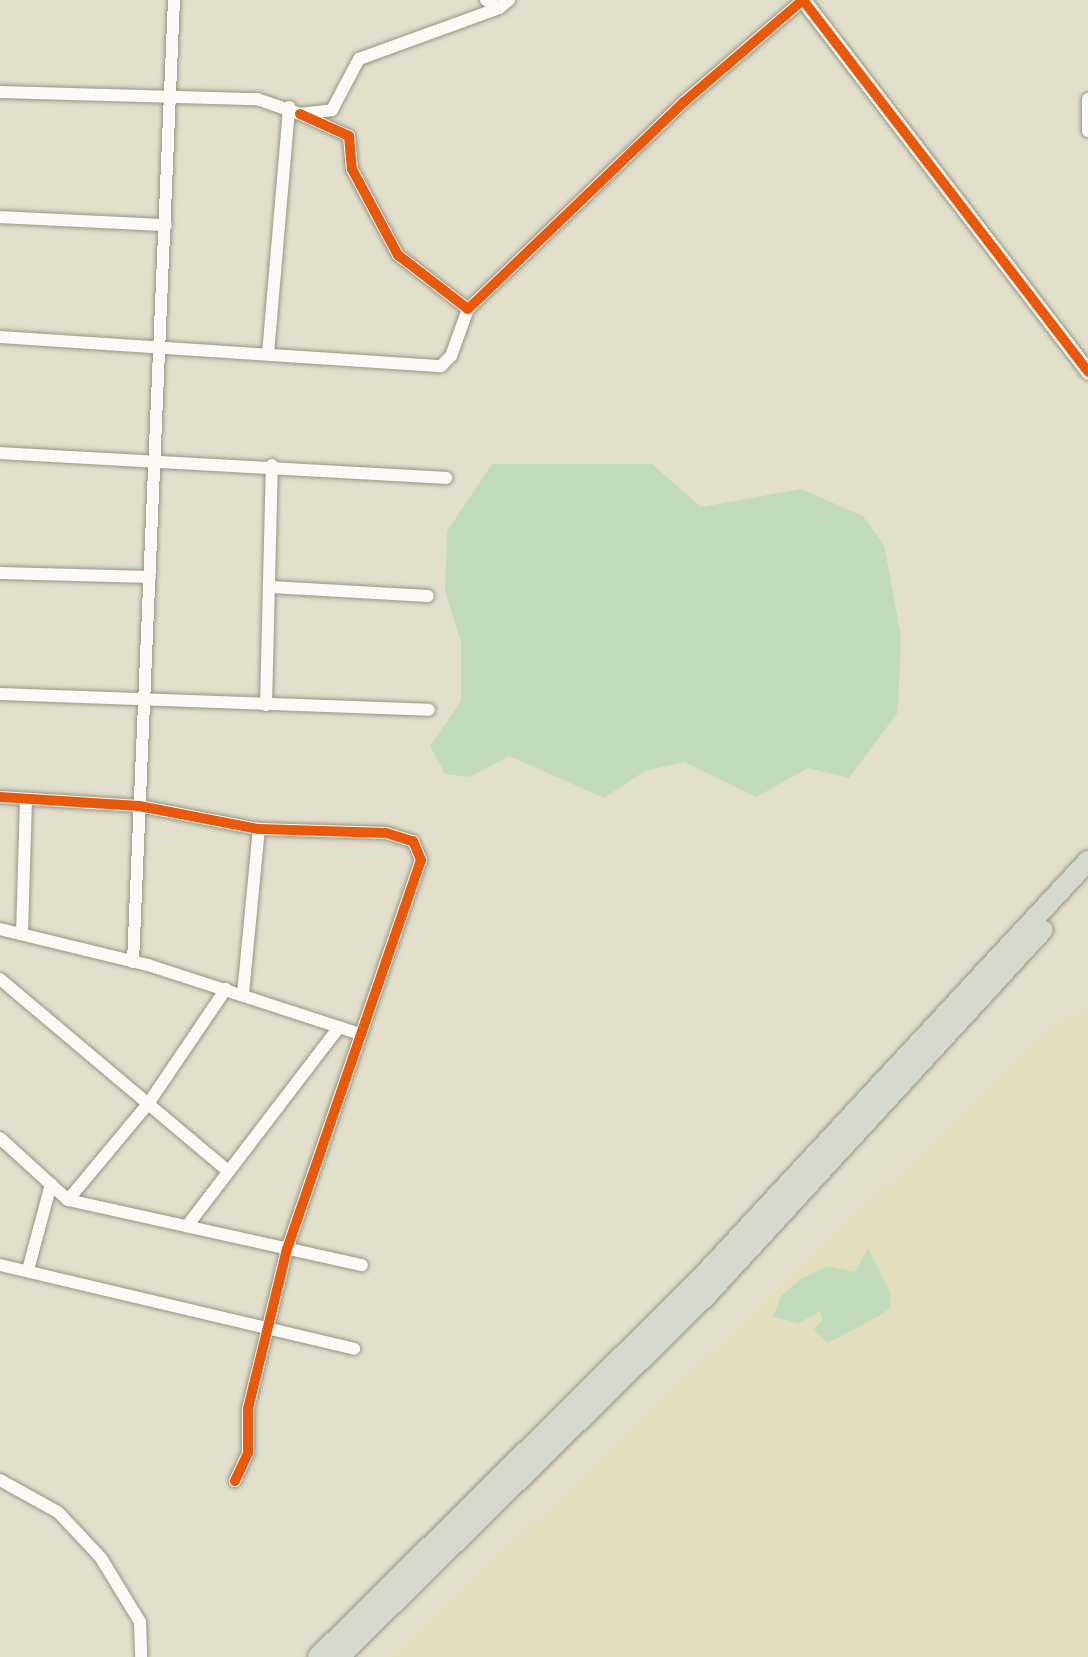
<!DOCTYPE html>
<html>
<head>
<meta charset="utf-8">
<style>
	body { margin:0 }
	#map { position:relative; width:1088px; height:1657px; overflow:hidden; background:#e2e0cc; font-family:"PT Serif",serif }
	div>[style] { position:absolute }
	.built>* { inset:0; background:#e3dfbe }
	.water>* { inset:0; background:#c2dbbd }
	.roads { filter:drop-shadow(0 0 2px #969485) drop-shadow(0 0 2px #969485) }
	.minor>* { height:12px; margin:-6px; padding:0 6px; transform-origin:6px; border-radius:6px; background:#fbfaf7 }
	.tertiary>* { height:15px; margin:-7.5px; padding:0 7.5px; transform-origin:7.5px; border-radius:7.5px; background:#fbfaf7 }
	.trunk>* { height:20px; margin:-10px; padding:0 10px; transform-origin:10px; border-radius:10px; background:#d6dace }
	.cycleway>* { height:10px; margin:-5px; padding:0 5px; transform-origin:5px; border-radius:5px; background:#e8590c }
	span { translate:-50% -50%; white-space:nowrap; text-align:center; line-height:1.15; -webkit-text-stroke:9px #ebe7c3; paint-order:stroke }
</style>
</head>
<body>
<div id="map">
	<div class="built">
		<div style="clip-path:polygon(1088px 1007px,1088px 1657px,392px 1657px,1055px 1024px)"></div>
	</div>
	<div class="water">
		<div style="clip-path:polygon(492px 464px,652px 464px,701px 507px,801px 489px,863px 516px,884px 545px,901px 636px,898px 712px,849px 778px,808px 768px,756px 797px,684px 762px,645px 771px,604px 798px,509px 756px,470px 777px,445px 774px,430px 746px,461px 701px,461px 642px,445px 591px,447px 531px)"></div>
		<div style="clip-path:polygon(868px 1248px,891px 1294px,890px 1308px,879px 1316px,828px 1343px,814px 1330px,823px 1319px,820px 1311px,799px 1323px,773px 1317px,781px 1296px,801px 1279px,828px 1266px,855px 1272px)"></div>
	</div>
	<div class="roads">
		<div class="minor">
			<div style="left:486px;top:0;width:15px;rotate:32deg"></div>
			<div style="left:499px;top:8px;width:13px;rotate:-39deg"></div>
			<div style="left:0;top:92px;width:257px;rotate:1.6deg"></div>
			<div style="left:257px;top:99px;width:46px;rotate:19.2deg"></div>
			<div style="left:300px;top:114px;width:32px;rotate:-7deg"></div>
			<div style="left:332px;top:110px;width:58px;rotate:-62.1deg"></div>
			<div style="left:359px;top:59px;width:149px;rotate:-20deg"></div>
			<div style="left:1088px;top:99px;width:32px;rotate:90deg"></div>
			<div style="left:300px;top:114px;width:54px;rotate:24.2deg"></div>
			<div style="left:349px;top:136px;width:33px;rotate:85deg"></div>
			<div style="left:352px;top:169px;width:98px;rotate:61.9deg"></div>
			<div style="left:398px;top:255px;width:88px;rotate:37.6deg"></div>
			<div style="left:468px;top:309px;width:299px;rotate:-43.8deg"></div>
			<div style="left:684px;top:102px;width:157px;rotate:-40.6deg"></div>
			<div style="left:0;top:217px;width:166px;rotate:2.8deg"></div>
			<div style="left:0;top:337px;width:442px;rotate:3.8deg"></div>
			<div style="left:441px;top:366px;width:14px;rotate:-45deg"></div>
			<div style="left:451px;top:356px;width:50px;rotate:-70.1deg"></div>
			<div style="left:268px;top:354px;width:248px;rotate:-85.1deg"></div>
			<div style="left:0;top:453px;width:447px;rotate:3.2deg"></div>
			<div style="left:0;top:573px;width:150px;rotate:1.5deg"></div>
			<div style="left:271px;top:587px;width:157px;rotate:3.3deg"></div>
			<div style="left:0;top:694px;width:429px;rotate:2.1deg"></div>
			<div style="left:266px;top:705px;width:240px;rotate:-88.6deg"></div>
			<div style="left:0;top:797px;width:139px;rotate:3.7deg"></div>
			<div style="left:139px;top:806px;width:122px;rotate:10.9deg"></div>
			<div style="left:259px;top:829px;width:127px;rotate:1.8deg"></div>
			<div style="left:386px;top:833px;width:28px;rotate:17deg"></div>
			<div style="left:413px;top:841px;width:21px;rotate:67deg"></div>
			<div style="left:421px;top:860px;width:411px;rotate:109deg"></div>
			<div style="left:287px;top:1249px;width:165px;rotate:103.7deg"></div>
			<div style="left:248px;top:1409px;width:44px;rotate:90deg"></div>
			<div style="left:248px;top:1453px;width:31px;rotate:115deg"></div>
			<div style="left:0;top:929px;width:152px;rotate:13.7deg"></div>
			<div style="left:148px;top:965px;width:220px;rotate:18deg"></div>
			<div style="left:22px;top:934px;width:134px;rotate:-88.3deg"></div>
			<div style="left:133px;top:962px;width:963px;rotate:-87.56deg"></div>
			<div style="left:0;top:979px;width:297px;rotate:40.1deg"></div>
			<div style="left:243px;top:994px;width:166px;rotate:-84.5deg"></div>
			<div style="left:0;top:1138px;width:92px;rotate:42.4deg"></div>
			<div style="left:68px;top:1200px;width:125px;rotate:-50.2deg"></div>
			<div style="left:148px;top:1104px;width:139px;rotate:-55.9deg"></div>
			<div style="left:68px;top:1200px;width:301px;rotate:12.5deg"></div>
			<div style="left:187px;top:1226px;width:250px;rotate:-52.6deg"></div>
			<div style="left:0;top:1265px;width:364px;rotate:13.3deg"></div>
			<div style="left:28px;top:1270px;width:89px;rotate:-75deg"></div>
			<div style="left:0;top:1480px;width:66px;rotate:28.9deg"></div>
			<div style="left:58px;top:1512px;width:63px;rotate:46.9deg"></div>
			<div style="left:101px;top:1558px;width:75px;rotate:58.6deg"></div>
			<div style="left:140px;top:1622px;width:35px;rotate:88deg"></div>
		</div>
		<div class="tertiary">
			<div style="left:803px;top:0;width:469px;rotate:52.5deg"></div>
		</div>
		<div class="trunk">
			<div style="left:318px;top:1657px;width:536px;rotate:-44.7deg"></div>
			<div style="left:699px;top:1280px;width:572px;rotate:-47.13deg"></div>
			<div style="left:339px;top:1657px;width:516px;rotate:-44.53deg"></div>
			<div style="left:707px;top:1295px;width:496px;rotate:-47.4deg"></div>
		</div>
	</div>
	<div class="cycleway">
		<div style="left:300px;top:114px;width:54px;rotate:24.2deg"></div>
		<div style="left:349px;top:136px;width:33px;rotate:85deg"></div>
		<div style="left:352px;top:169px;width:98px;rotate:61.9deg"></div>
		<div style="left:398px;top:255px;width:88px;rotate:37.6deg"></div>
		<div style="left:468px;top:309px;width:299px;rotate:-43.8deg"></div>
		<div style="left:684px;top:102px;width:157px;rotate:-40.6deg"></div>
		<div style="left:803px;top:0;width:469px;rotate:52.5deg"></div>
		<div style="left:0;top:797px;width:139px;rotate:3.7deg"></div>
		<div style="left:139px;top:806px;width:122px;rotate:10.9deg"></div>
		<div style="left:259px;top:829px;width:127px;rotate:1.8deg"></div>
		<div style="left:386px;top:833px;width:28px;rotate:17deg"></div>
		<div style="left:413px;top:841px;width:21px;rotate:67deg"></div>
		<div style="left:421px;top:860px;width:411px;rotate:109deg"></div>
		<div style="left:287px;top:1249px;width:165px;rotate:103.7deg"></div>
		<div style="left:248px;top:1409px;width:44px;rotate:90deg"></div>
		<div style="left:248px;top:1453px;width:31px;rotate:115deg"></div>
	</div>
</div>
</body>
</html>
